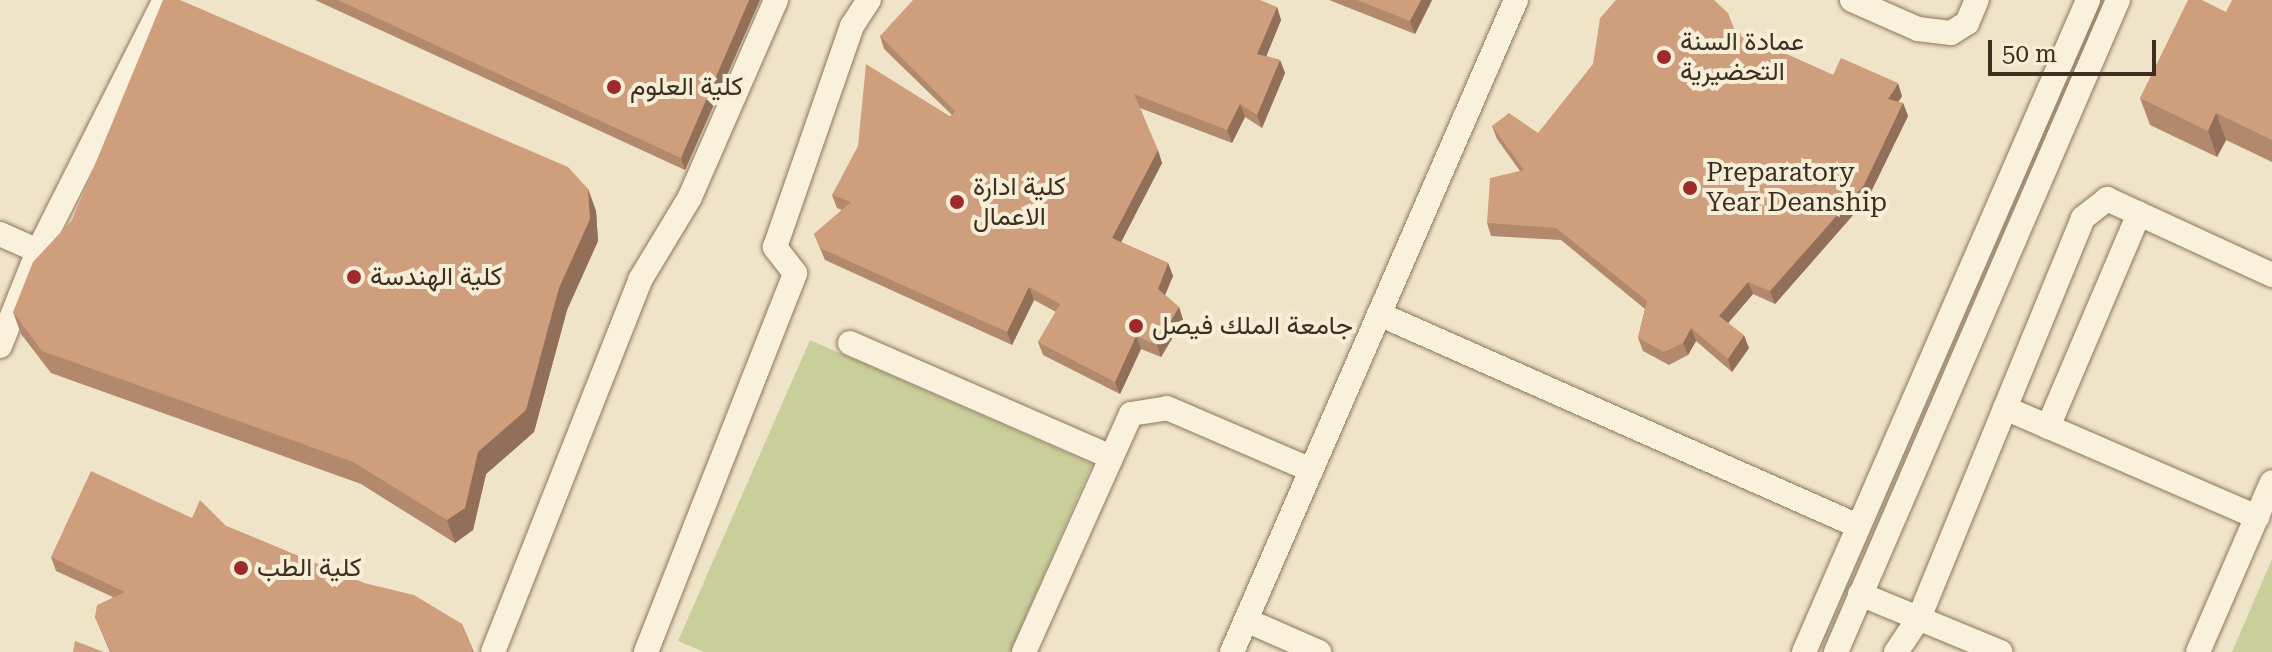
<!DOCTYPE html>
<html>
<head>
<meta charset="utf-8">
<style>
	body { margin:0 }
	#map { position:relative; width:2272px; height:652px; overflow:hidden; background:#f0e4c8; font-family:"Roboto Serif",Vazirmatn,serif }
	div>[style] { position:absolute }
	.green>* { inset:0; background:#c9cf9b }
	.roads { filter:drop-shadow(0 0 2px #8d765c) drop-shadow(0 0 2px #8d765c) }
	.minor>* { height:24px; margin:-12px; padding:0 12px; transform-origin:12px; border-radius:12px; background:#faf1dc }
	.wall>* { inset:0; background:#b2896c }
	.shaded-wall>* { inset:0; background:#916f58 }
	.building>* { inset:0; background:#cf9f7d }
	.dots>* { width:22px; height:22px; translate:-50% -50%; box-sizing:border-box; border:4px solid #f7eed8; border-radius:50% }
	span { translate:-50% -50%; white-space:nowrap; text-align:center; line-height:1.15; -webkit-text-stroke:8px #f7eed8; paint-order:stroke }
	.poi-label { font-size:26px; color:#3d2e20 }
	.left { translate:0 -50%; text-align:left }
	.scale { position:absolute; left:1988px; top:40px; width:168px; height:36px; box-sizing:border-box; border:4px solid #3d2e20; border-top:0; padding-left:10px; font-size:24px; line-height:28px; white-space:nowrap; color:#3d2e20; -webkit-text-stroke:6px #f7eed8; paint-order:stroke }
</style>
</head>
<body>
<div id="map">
	<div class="green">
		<div style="clip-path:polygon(810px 340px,1092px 464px,1010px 652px,704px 652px,678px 641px)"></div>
		<div style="clip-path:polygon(2272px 559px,2272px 652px,2232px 652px)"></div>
	</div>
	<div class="roads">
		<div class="minor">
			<div style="left:1852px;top:0;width:72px;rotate:23.7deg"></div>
			<div style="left:1918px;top:29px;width:33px;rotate:7deg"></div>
			<div style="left:1951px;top:33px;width:19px;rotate:-32deg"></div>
			<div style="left:1967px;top:23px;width:25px;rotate:-67deg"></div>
			<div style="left:0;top:234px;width:42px;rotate:24.1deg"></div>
			<div style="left:1379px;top:314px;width:524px;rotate:23.87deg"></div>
			<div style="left:850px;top:343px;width:283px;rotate:23.6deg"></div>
			<div style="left:0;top:346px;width:102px;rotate:-68.2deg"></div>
			<div style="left:38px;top:251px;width:281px;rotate:-63.2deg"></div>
			<div style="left:2005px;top:408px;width:275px;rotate:23.4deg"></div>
			<div style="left:2048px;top:427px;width:232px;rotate:-66.9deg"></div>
			<div style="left:1860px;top:594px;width:152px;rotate:22.5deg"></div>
			<div style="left:1246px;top:620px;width:80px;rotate:23.7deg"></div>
			<div style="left:493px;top:652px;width:400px;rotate:-68.4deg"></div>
			<div style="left:640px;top:280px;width:97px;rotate:-58.9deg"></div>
			<div style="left:690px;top:197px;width:215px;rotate:-66.4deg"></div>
			<div style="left:646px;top:652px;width:407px;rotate:-68.5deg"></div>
			<div style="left:795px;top:273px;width:33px;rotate:-128deg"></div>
			<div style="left:775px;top:247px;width:234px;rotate:-70.8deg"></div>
			<div style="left:852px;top:26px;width:31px;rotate:-57deg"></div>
			<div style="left:1024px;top:652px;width:261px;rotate:-65.8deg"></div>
			<div style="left:1131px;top:414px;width:36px;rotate:-9deg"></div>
			<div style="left:1167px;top:408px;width:157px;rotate:23.3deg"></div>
			<div style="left:1232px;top:652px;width:711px;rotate:-66.46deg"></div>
			<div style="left:1804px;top:652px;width:711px;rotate:-66.46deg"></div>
			<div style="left:1836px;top:652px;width:710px;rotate:-66.61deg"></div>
			<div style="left:1896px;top:652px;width:41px;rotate:-55.9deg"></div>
			<div style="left:1919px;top:618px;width:432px;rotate:-67.7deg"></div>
			<div style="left:2083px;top:218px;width:31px;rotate:-38deg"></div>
			<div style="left:2107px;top:199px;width:182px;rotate:24.7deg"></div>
			<div style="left:2198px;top:652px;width:185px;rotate:-66.5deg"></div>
		</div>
	</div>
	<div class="wall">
		<div style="clip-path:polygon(315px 0,760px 0,685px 170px)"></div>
		<div style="clip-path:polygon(1329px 0,1432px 0,1415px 34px)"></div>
		<div style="clip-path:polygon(2272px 0,2272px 162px,2226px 140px,2217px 157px,2150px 125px,2140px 98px,2226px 12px)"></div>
		<div style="clip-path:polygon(1277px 7px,1281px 20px,1266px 56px,1280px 60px,1285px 73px,1262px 128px,1245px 117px,1232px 143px,1140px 108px,1162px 163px,1121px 242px,1168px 263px,1173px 276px,1165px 295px,1179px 307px,1183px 320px,1161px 357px,1141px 349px,1120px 394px,1043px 355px,1038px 342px,1056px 312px,1034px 300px,1012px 345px,825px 260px,814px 234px,842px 210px,837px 208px,832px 195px,952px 115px,884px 49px,880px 36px)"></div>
		<div style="clip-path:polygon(1735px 31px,1833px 75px,1902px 96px,1898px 102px,1903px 103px,1908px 116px,1868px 198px,1775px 304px,1753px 294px,1728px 323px,1749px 348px,1732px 372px,1696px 341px,1688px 355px,1669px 365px,1643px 351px,1638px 338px,1645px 309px,1561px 240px,1491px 236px,1487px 223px,1520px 171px,1497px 139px,1492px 126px,1538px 133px)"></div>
		<div style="clip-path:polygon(588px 189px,596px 211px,598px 241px,567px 310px,534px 432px,486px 474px,473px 530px,455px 543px,361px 484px,51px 373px,21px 334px,13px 312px)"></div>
		<div style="clip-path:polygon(192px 518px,226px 526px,462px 624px,474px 652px,110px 652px,95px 617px,113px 597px,56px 571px,51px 557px)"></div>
	</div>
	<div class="shaded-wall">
		<div style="clip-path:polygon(749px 0,760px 0,685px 170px,681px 158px)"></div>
		<div style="clip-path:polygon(1421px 0,1432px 0,1415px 34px,1410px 21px)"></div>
		<div style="clip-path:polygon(1277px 7px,1281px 20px,1262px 67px,1257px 54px)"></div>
		<div style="clip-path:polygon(1280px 60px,1285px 73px,1262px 128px,1257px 115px)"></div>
		<div style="clip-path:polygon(1898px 83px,1902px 96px,1893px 111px,1888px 99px)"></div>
		<div style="clip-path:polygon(1903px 103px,1908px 116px,1868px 198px,1775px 304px,1770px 291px)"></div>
		<div style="clip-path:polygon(1240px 104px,1245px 117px,1232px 143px,1227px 130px)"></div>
		<div style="clip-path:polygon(2216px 113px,2226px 140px,2217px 157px,2208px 131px)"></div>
		<div style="clip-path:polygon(1158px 150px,1162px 163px,1117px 250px,1112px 238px)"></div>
		<div style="clip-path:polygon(588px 189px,596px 211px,598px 241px,567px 310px,534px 432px,486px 474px,473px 530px,455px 543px,447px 520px,478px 452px,559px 288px)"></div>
		<div style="clip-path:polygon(1168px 263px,1173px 276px,1162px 302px,1158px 289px)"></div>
		<div style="clip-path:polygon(1748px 282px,1753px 294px,1723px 329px,1719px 316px)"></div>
		<div style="clip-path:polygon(1029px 287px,1034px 300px,1012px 345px,1007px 332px)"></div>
		<div style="clip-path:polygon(1179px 307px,1183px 320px,1161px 357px,1157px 345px)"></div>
		<div style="clip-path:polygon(1691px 328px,1696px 341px,1688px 355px,1683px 343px)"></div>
		<div style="clip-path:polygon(1744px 335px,1749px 348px,1732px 372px,1728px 359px)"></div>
		<div style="clip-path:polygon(1136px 336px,1141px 349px,1120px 394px,1115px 382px)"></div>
	</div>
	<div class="building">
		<div style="clip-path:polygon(163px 0,180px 0,568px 167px,588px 189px,590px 219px,559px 288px,526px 410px,478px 452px,465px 508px,447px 520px,353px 462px,42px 351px,13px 312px,33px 262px,72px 220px)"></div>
		<div style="clip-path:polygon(338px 0,749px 0,681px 158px)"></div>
		<div style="clip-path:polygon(913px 0,1260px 0,1277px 7px,1257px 54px,1280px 60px,1257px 115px,1240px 104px,1227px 130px,1134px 94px,1158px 150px,1112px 238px,1168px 263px,1158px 289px,1179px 307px,1157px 345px,1136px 336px,1115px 382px,1038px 342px,1060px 304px,1029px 287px,1007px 332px,820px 248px,814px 234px,851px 202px,832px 195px,858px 146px,866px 64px,951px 117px,955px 111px,880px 36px)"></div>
		<div style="clip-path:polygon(1357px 0,1421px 0,1410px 21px)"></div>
		<div style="clip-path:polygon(1616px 0,1714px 0,1728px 13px,1735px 31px,1833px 75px,1841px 58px,1898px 83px,1888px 99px,1903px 103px,1864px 185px,1770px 291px,1748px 282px,1719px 316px,1744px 335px,1728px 359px,1691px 328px,1683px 343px,1664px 352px,1638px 338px,1647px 301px,1556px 228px,1487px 223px,1490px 178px,1524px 170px,1492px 126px,1509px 113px,1538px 133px,1593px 64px,1600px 18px)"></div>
		<div style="clip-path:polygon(2188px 0,2202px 0,2226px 12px,2232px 0,2272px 0,2272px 140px,2216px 113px,2208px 131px,2140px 98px)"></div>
		<div style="clip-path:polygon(91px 471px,192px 518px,200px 500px,226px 526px,364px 583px,414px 595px,462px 624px,473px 650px,471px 652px,111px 652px,95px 617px,97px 605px,125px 592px,51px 557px)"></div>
		<div style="clip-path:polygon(75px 641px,104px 652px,73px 652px)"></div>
	</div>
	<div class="dots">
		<div style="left:1664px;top:57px;background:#9e2a2b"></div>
		<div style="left:614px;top:87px;background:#9e2a2b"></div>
		<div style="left:1690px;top:188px;background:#9e2a2b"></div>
		<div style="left:957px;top:202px;background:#9e2a2b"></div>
		<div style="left:354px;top:277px;background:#9e2a2b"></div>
		<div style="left:1136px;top:326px;background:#9e2a2b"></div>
		<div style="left:241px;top:568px;background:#9e2a2b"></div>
	</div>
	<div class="poi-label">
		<span class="left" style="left:1680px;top:57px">عمادة السنة<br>التحضيرية</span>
		<span class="left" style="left:630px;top:87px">كلية العلوم</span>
		<span class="left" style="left:1706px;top:188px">Preparatory<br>Year Deanship</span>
		<span class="left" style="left:973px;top:202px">كلية ادارة<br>الاعمال</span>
		<span class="left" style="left:370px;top:277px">كلية الهندسة</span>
		<span class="left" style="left:1152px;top:326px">جامعة الملك فيصل</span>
		<span class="left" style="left:257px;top:568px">كلية الطب</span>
	</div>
	<div class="scale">50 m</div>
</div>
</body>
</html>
